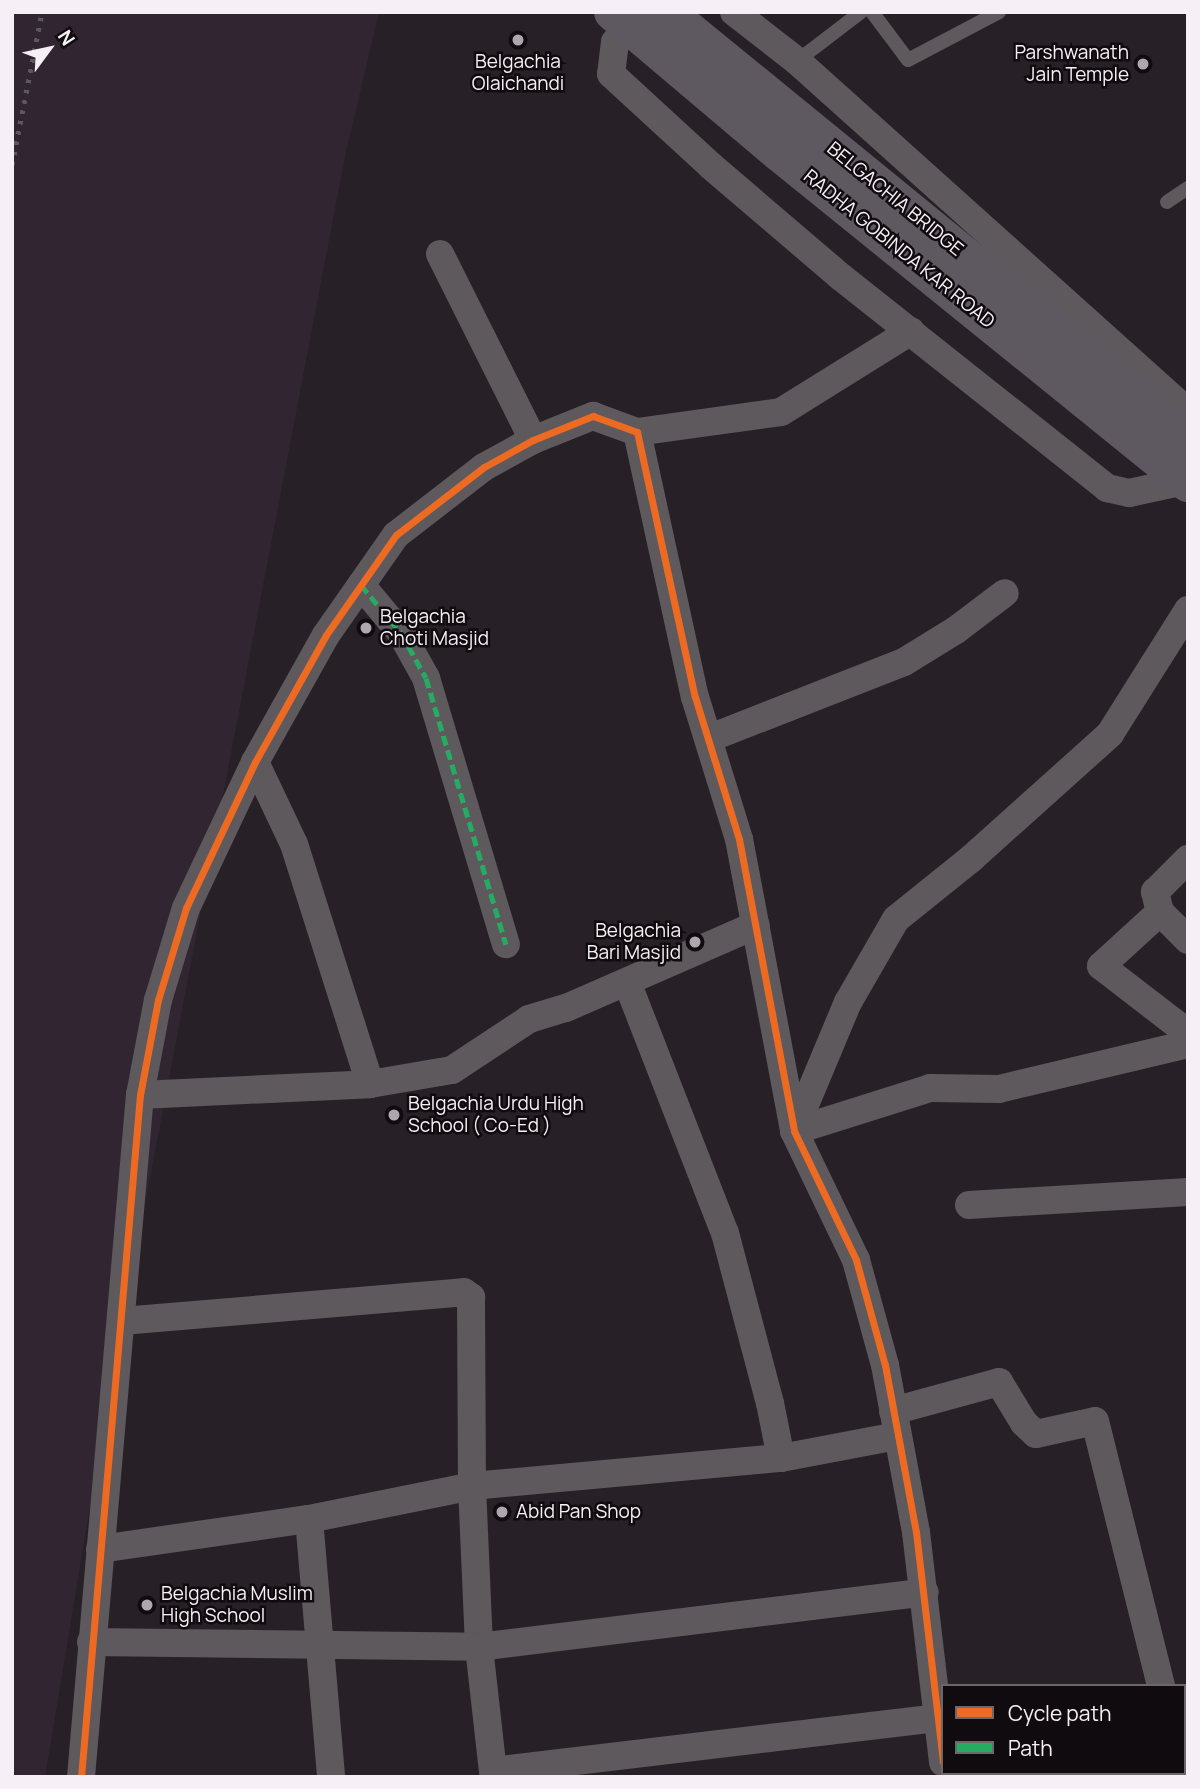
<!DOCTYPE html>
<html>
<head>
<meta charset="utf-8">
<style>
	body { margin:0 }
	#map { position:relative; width:1200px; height:1789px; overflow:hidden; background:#272127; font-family:Manrope,sans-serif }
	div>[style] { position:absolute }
	.built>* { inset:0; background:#322532 }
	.service>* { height:14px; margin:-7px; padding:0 7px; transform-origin:7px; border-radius:7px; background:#5d595d }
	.minor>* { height:28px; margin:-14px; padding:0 14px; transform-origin:14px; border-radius:14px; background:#5d595d }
	.primary>* { height:38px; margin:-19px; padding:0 19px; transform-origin:19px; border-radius:19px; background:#5e5861 }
	.rail>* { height:5px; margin-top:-2.5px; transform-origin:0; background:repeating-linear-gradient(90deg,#5d585d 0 3.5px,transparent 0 10.5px) }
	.quiet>* { height:5px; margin-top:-2.5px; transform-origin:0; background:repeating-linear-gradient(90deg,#26ab63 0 10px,transparent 0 15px) }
	.cycleway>* { height:7px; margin:-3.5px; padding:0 3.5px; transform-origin:3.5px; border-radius:3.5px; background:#ed6a23 }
	.dots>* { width:19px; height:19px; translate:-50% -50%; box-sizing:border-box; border:4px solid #0f0b0f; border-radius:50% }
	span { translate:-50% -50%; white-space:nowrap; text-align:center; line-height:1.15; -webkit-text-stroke:5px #0f0b0f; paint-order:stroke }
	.poi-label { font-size:19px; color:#f6f0f6 }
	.right { translate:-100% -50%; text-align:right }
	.left { translate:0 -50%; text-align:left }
	.street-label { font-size:19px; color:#f6f0f6 }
	.frame { position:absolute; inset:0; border:14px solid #f6f0f6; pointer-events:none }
	.legend { position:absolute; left:941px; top:1684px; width:245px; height:91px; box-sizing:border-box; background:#0f0b0f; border:2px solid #6b676b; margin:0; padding:9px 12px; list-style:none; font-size:21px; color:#f6f0f6 }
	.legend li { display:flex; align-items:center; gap:14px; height:35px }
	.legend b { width:35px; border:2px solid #6b676b }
	.north { position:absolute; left:14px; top:14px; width:70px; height:70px; -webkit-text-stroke:5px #0f0b0f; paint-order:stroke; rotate:57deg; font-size:19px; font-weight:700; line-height:28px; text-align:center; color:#f6f0f6 }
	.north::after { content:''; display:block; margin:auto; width:24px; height:32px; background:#f6f0f6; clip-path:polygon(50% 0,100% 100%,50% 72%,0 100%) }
</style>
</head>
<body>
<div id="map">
	<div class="built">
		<div style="clip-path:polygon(12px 12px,379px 12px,345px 156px,107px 1403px,45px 1777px,12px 1777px)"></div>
	</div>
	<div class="service">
		<div style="left:872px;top:12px;width:60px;rotate:53.1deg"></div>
		<div style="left:908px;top:60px;width:103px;rotate:-27.8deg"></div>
		<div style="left:797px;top:61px;width:81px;rotate:-37.4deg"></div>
		<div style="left:1167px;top:202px;width:25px;rotate:-34deg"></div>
	</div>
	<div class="minor">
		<div style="left:646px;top:12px;width:43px;rotate:135.9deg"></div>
		<div style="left:615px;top:42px;width:32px;rotate:97deg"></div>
		<div style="left:611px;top:74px;width:136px;rotate:42.6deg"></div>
		<div style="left:711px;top:166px;width:171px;rotate:40.5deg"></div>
		<div style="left:841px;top:277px;width:340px;rotate:38.4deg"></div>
		<div style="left:1107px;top:488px;width:23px;rotate:13deg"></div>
		<div style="left:1129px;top:493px;width:57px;rotate:-12.1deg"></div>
		<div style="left:734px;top:12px;width:80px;rotate:37.9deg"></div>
		<div style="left:797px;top:61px;width:525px;rotate:41.91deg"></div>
		<div style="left:440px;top:254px;width:208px;rotate:63.4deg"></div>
		<div style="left:637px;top:432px;width:145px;rotate:-7.9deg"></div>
		<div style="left:781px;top:412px;width:153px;rotate:-31.9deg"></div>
		<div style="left:361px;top:585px;width:62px;rotate:50.2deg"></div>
		<div style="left:401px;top:633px;width:51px;rotate:60.9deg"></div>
		<div style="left:426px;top:678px;width:278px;rotate:73.3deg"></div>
		<div style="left:1188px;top:610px;width:146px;rotate:122.2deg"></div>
		<div style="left:1110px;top:734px;width:186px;rotate:138.1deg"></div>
		<div style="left:972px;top:858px;width:97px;rotate:141.2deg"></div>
		<div style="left:896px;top:919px;width:96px;rotate:120deg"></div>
		<div style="left:848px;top:1002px;width:140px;rotate:112.7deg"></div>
		<div style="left:794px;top:1131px;width:143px;rotate:-17.5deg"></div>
		<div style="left:930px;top:1088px;width:69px;rotate:0.8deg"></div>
		<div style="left:999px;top:1089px;width:194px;rotate:-13.4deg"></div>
		<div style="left:710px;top:738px;width:208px;rotate:-21.4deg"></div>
		<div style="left:904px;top:662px;width:61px;rotate:-31.6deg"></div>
		<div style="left:956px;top:630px;width:61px;rotate:-37.1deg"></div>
		<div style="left:255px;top:762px;width:91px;rotate:64.6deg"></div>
		<div style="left:294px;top:844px;width:252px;rotate:72.4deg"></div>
		<div style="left:1160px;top:912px;width:21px;rotate:-104deg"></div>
		<div style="left:1155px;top:892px;width:47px;rotate:-45deg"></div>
		<div style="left:1188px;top:940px;width:40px;rotate:-135deg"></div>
		<div style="left:1160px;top:912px;width:80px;rotate:137.5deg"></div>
		<div style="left:1101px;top:966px;width:110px;rotate:37.6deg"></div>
		<div style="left:627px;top:982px;width:269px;rotate:68.7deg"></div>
		<div style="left:725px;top:1233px;width:176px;rotate:75.2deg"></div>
		<div style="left:770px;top:1403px;width:56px;rotate:78.7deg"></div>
		<div style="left:140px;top:1095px;width:230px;rotate:-2.7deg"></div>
		<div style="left:370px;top:1084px;width:83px;rotate:-9.7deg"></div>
		<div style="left:452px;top:1070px;width:92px;rotate:-33.5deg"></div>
		<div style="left:529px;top:1019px;width:39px;rotate:-17deg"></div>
		<div style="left:566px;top:1008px;width:207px;rotate:-23.6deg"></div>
		<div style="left:969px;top:1205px;width:219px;rotate:-3.4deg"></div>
		<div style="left:122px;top:1321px;width:343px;rotate:-4.8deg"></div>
		<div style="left:464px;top:1292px;width:9px;rotate:36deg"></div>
		<div style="left:471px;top:1297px;width:189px;rotate:89.7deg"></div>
		<div style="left:472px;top:1486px;width:310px;rotate:-5.2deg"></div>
		<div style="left:781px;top:1458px;width:118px;rotate:-10.7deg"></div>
		<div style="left:893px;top:1411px;width:110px;rotate:-15.3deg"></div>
		<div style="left:999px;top:1382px;width:48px;rotate:58.6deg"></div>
		<div style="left:1024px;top:1423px;width:16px;rotate:43deg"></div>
		<div style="left:1036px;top:1434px;width:60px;rotate:-12.4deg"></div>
		<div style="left:1095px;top:1421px;width:273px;rotate:76deg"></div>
		<div style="left:309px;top:1519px;width:259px;rotate:85.1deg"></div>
		<div style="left:100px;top:1549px;width:211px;rotate:-8.2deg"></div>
		<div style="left:309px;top:1519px;width:166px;rotate:-11.4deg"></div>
		<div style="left:472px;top:1486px;width:161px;rotate:87.5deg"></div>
		<div style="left:479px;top:1647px;width:125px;rotate:83.6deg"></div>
		<div style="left:493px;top:1771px;width:449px;rotate:-6.8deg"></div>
		<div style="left:91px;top:1642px;width:388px;rotate:0.7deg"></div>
		<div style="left:479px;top:1647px;width:449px;rotate:-7deg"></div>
		<div style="left:1184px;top:1754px;width:4px;rotate:14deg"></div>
		<div style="left:81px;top:1777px;width:685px;rotate:-85.06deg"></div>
		<div style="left:140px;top:1095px;width:97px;rotate:-79.3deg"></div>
		<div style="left:158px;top:1000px;width:96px;rotate:-73.1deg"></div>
		<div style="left:186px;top:908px;width:161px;rotate:-64.7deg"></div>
		<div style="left:255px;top:762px;width:145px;rotate:-60.8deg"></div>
		<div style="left:326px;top:635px;width:122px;rotate:-55deg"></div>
		<div style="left:396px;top:535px;width:111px;rotate:-37.7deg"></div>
		<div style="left:484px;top:467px;width:56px;rotate:-28.9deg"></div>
		<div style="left:533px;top:440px;width:65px;rotate:-21.8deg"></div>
		<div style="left:593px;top:416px;width:47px;rotate:20deg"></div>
		<div style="left:637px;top:432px;width:271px;rotate:77.7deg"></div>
		<div style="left:695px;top:697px;width:149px;rotate:72.8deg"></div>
		<div style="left:739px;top:839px;width:297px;rotate:79.3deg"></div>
		<div style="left:794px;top:1131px;width:143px;rotate:64.3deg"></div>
		<div style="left:856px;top:1260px;width:109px;rotate:74.6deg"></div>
		<div style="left:885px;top:1365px;width:170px;rotate:79.5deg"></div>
		<div style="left:916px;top:1532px;width:232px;rotate:83.3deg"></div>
	</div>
	<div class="primary">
		<div style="left:613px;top:12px;width:219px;rotate:40.2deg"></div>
		<div style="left:780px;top:153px;width:525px;rotate:38.97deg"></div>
		<div style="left:666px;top:12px;width:674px;rotate:39.22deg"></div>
	</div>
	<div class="rail">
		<div style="left:12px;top:165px;width:156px;rotate:-78.9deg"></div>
	</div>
	<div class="quiet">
		<div style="left:361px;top:585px;width:62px;rotate:50.2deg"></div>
		<div style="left:401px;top:633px;width:51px;rotate:60.9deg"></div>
		<div style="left:426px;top:678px;width:278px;rotate:73.3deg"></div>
	</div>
	<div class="cycleway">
		<div style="left:81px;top:1777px;width:685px;rotate:-85.06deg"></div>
		<div style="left:140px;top:1095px;width:97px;rotate:-79.3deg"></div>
		<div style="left:158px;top:1000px;width:96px;rotate:-73.1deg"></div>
		<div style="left:186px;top:908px;width:161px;rotate:-64.7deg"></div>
		<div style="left:255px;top:762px;width:145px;rotate:-60.8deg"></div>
		<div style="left:326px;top:635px;width:122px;rotate:-55deg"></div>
		<div style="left:396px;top:535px;width:111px;rotate:-37.7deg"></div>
		<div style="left:484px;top:467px;width:56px;rotate:-28.9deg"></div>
		<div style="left:533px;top:440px;width:65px;rotate:-21.8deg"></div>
		<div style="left:593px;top:416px;width:47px;rotate:20deg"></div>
		<div style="left:637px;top:432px;width:271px;rotate:77.7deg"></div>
		<div style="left:695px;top:697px;width:149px;rotate:72.8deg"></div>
		<div style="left:739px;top:839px;width:297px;rotate:79.3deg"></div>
		<div style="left:794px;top:1131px;width:143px;rotate:64.3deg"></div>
		<div style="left:856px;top:1260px;width:109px;rotate:74.6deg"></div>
		<div style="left:885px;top:1365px;width:170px;rotate:79.5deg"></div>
		<div style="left:916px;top:1532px;width:232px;rotate:83.3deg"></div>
	</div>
	<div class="dots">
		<div style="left:518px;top:40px;background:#aea8ae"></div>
		<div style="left:1143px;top:64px;background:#aea8ae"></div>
		<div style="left:366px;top:628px;background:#aea8ae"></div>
		<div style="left:695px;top:942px;background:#aea8ae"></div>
		<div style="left:394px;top:1115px;background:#aea8ae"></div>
		<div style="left:502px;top:1512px;background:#aea8ae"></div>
		<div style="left:147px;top:1605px;background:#aea8ae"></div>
	</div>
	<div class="poi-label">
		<span class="right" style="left:1129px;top:64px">Parshwanath<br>Jain Temple</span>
		<span style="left:518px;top:73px">Belgachia<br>Olaichandi</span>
		<span class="left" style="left:380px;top:628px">Belgachia<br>Choti Masjid</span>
		<span class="right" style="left:681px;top:942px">Belgachia<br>Bari Masjid</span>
		<span class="left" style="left:408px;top:1115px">Belgachia Urdu High<br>School ( Co-Ed )</span>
		<span class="left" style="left:516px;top:1512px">Abid Pan Shop</span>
		<span class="left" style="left:161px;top:1605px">Belgachia Muslim<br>High School</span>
	</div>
	<div class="street-label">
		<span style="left:895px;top:199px;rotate:39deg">BELGACHIA BRIDGE</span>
		<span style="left:899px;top:249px;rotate:39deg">RADHA GOBINDA KAR ROAD</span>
	</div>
	<div class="frame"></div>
	<ul class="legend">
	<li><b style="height:9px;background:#ed6a23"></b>Cycle path</li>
	<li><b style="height:9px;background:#26ab63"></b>Path</li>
	</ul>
	<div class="north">N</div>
</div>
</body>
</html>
